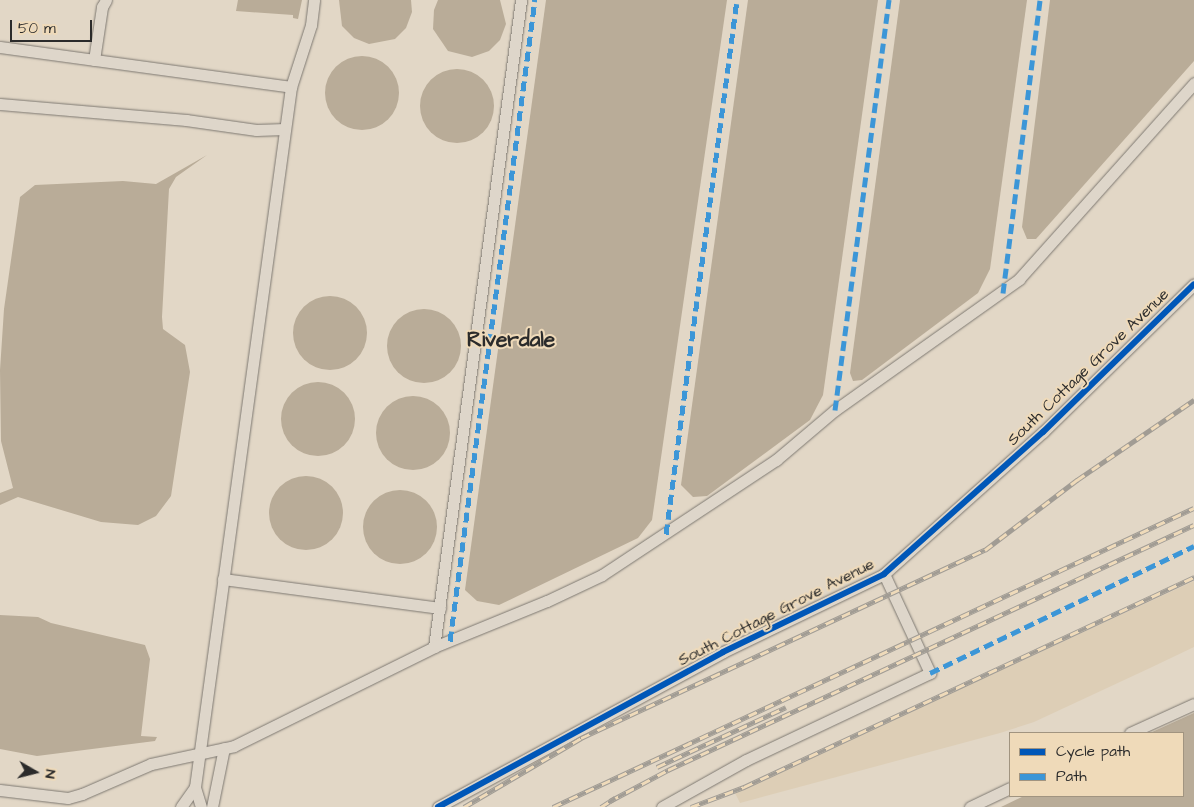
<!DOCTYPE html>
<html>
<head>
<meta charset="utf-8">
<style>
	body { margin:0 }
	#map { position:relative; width:1194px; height:807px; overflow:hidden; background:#e2d7c6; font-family:"Architects Daughter",sans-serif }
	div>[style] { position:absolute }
	.built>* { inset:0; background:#ddceb6 }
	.water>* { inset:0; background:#b9ac98 }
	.round { border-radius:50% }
	.roads { filter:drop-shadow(0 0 1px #7d7871) drop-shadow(0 0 1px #7d7871) }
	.minor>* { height:11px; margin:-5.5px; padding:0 5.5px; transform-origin:5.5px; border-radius:5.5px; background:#ded6ca }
	.rail>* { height:5px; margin-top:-2.5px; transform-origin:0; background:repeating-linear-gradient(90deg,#efdab9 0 9px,#a19c94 0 18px); box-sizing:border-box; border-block:1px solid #a19c94 }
	.quiet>* { height:5px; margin-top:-2.5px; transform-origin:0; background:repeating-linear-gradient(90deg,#3c96d7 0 10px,transparent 0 15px) }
	.cycleway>* { height:6px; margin:-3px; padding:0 3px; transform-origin:3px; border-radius:3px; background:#0057b8 }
	span { translate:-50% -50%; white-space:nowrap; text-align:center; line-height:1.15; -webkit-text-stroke:4px #efdab9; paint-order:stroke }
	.street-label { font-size:16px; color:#2b2b2b }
	.district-label { font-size:21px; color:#2b2b2b; font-weight:700 }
	.legend { position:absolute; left:1009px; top:732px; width:175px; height:65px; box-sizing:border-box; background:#efdab9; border:1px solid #a19480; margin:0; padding:6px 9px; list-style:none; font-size:15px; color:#2b2b2b }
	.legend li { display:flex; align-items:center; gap:10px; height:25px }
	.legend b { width:25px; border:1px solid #a19480 }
	.north { position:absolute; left:10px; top:747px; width:50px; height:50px; -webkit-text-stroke:4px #efdab9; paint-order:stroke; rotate:98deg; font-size:14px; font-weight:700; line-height:20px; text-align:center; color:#2b2b2b }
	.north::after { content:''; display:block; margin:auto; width:18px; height:22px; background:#2b2b2b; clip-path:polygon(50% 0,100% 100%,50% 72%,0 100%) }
	.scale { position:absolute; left:10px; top:20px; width:82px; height:22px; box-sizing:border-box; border:2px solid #2b2b2b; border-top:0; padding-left:6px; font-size:15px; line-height:18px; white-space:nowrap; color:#2b2b2b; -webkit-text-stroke:4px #efdab9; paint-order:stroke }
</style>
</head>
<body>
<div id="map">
	<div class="built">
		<div style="clip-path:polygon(1194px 581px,1194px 647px,1150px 668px,1034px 722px,1000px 733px,740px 803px,735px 793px)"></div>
	</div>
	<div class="water">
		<div style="clip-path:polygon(238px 0,302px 0,298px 19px,293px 18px,293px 15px,236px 11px)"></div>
		<div style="clip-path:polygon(339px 0,411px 0,412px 12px,406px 28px,395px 39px,369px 44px,354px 38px,342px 26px)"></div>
		<div style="clip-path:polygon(438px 0,500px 0,506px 24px,500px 40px,489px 51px,472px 57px,448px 51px,433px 29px,434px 10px)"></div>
		<div style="clip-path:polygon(546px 0,727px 0,652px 520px,638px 538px,499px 605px,477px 601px,465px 590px)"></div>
		<div style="clip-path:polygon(748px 0,878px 0,823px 395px,810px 420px,707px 496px,693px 497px,681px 485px)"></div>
		<div style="clip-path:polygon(900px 0,1027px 0,990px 269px,978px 293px,862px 380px,853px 381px,850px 373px)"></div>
		<div style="clip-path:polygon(1050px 0,1194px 0,1194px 61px,1036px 239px,1027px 239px,1022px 227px)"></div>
		<div class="round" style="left:325px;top:56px;width:74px;height:74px"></div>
		<div class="round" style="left:420px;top:69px;width:74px;height:74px"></div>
		<div style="clip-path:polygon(207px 155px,176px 177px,169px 189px,162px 317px,163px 329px,185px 345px,190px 372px,171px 496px,156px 516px,138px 525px,101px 522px,18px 497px,0 505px,0 493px,13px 488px,1px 441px,0 370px,4px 309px,20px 197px,35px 185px,123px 181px,156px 184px)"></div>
		<div class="round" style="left:293px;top:296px;width:74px;height:74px"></div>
		<div class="round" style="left:387px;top:309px;width:74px;height:74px"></div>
		<div class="round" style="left:281px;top:382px;width:74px;height:74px"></div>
		<div class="round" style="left:376px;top:396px;width:74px;height:74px"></div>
		<div class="round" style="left:269px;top:476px;width:74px;height:74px"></div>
		<div class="round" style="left:363px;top:490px;width:74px;height:74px"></div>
		<div style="clip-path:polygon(0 615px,38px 617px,51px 623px,145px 645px,150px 659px,141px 736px,157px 737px,155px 741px,37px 756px,0 749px)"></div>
		<div style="clip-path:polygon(1194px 713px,1194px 807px,1001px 807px,1024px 796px,1183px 796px,1183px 733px,1150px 733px)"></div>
	</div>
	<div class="roads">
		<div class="minor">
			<div style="left:0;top:47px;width:294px;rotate:7.8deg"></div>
			<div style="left:94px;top:60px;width:54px;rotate:-81.4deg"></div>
			<div style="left:102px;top:7px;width:8px;rotate:-60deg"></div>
			<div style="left:0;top:104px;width:187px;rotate:4.9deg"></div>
			<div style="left:186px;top:120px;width:71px;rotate:8.1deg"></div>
			<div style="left:256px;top:130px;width:29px;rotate:-2deg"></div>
			<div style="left:223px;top:579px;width:219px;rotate:7.6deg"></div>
			<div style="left:434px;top:647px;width:653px;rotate:-82.34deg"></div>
			<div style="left:1130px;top:733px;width:70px;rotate:-24.4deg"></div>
			<div style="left:0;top:790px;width:68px;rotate:6.7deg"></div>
			<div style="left:68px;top:798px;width:15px;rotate:-16deg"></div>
			<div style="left:82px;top:794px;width:75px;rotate:-23.5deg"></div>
			<div style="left:151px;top:764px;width:85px;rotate:-12.2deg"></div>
			<div style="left:234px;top:746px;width:223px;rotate:-26.3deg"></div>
			<div style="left:434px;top:647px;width:122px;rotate:-22.2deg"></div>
			<div style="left:547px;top:601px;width:61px;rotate:-25.3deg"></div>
			<div style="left:602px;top:575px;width:209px;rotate:-33.5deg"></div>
			<div style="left:776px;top:460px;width:77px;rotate:-40.3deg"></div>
			<div style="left:835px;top:410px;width:226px;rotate:-35.4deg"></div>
			<div style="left:1019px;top:279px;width:263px;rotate:-48.2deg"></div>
			<div style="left:181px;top:807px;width:24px;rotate:-55deg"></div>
			<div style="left:201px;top:807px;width:21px;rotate:-107deg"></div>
			<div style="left:195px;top:787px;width:707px;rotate:-82.19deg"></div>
			<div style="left:291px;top:87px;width:65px;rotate:-72.1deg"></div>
			<div style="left:311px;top:25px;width:25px;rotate:-83deg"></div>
			<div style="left:212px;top:807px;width:60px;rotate:-78.5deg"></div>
			<div style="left:438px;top:807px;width:324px;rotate:-28.5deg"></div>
			<div style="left:723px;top:652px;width:179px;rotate:-25.8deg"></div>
			<div style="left:884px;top:574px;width:213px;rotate:-41.8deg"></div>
			<div style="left:1043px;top:432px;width:211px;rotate:-44.4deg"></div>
			<div style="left:662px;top:807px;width:96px;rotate:-29.2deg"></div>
			<div style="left:746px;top:760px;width:204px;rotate:-25.3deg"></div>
			<div style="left:930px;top:673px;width:109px;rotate:-114.9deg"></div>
			<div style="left:970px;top:807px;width:44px;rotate:-25.4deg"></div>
		</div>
	</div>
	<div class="rail">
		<div style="left:657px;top:767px;width:142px;rotate:-24.9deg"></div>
		<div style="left:610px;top:801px;width:66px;rotate:-28.1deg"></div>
		<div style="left:668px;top:770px;width:580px;rotate:-24.98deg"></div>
		<div style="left:464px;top:807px;width:136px;rotate:-30.5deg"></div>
		<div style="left:581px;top:738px;width:446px;rotate:-25deg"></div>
		<div style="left:985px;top:550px;width:116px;rotate:-37.3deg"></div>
		<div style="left:1077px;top:480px;width:142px;rotate:-34.4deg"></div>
		<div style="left:553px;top:807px;width:707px;rotate:-25.01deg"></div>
		<div style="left:601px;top:807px;width:17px;rotate:-33deg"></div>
		<div style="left:691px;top:807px;width:57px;rotate:-20.7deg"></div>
		<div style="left:744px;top:787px;width:497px;rotate:-25deg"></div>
	</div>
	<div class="quiet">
		<div style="left:1003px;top:293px;width:295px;rotate:-82.8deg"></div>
		<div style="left:835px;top:410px;width:414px;rotate:-82.5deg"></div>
		<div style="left:666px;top:534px;width:539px;rotate:-82.43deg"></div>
		<div style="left:450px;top:641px;width:647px;rotate:-82.45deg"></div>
		<div style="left:930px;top:673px;width:293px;rotate:-25.7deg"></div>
	</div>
	<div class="cycleway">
		<div style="left:438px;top:807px;width:324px;rotate:-28.5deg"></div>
		<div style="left:723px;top:652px;width:179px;rotate:-25.8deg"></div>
		<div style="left:884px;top:574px;width:213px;rotate:-41.8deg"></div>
		<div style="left:1043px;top:432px;width:211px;rotate:-44.4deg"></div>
	</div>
	<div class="street-label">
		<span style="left:1088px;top:367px;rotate:-44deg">South Cottage Grove Avenue</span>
		<span style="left:776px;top:612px;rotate:-27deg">South Cottage Grove Avenue</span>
	</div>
	<div class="district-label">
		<span style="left:511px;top:340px">Riverdale</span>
	</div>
	<ul class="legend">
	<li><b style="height:6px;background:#0057b8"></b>Cycle path</li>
	<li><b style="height:6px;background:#3c96d7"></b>Path</li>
	</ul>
	<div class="north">N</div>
	<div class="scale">50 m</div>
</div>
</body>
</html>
